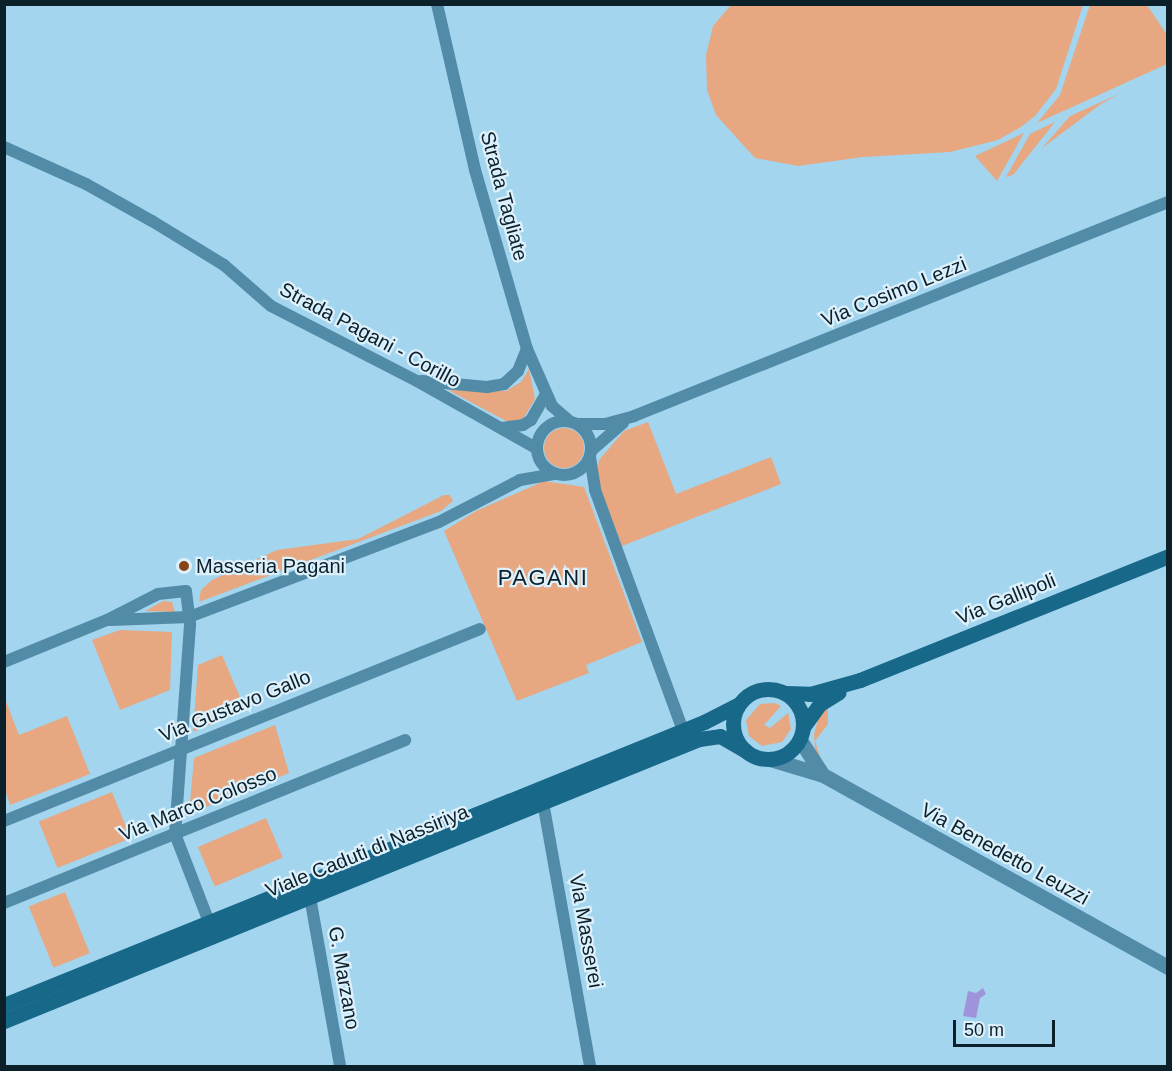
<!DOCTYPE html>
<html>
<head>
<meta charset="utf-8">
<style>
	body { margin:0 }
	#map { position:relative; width:1172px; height:1071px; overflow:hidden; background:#a3d5ef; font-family:Arial,sans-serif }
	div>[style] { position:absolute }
	.green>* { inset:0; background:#e7a781; transform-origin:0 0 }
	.round { border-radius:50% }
	.water>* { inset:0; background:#9f94dc }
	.minor>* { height:12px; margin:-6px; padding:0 6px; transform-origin:6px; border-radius:6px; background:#528ba7 }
	.minor>.ring { margin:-6px; padding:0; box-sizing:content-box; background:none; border:12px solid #528ba7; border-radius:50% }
	.tertiary>* { height:15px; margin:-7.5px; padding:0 7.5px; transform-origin:7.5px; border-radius:7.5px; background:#528ba7 }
	.secondary>* { height:15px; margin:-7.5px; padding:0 7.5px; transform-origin:7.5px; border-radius:7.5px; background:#186889 }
	.secondary>.ring { margin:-7.5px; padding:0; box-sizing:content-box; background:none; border:15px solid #186889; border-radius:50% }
	.dots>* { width:16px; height:16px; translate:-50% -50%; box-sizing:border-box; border:3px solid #ddf1fc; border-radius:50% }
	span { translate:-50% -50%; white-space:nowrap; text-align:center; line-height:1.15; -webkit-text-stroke:4.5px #ddf1fc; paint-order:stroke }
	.street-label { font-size:20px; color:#0c202a }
	.poi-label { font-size:20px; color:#0c202a }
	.left { translate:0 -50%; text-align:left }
	.quarter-label { font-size:22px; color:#0c202a; letter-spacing:1.5px }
	.frame { position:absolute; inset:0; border:6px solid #0c202a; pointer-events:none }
	.scale { position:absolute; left:953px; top:1020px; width:102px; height:27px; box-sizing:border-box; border:3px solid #0c202a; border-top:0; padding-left:8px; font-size:18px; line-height:21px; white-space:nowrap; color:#0c202a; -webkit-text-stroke:4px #ddf1fc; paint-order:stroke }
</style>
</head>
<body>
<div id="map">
	<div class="green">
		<div style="clip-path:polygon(731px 5px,731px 4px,1083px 5px,1056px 89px,1035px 116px,1021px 127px,998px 140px,950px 152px,863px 157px,798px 166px,755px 158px,716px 115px,707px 90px,706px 55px,713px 26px)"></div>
		<div style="clip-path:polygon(1090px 5px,1147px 5px,1167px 35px,1167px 64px,1037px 123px,1060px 95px)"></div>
		<div style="clip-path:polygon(1119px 94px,1101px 104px,1042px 148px,1070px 116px)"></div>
		<div style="clip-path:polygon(1055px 122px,1013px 175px,1006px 177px,1030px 134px)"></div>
		<div style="clip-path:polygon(1024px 133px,997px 181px,975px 156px)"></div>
		<div style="clip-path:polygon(529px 369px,535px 399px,523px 419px,508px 422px,448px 390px,506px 391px,521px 382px)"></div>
		<div style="clip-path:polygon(648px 422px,676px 494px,771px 457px,781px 484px,622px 546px,596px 480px,599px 460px,624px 431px)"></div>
		<div class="round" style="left:544px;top:428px;width:40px;height:40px"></div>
		<div style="clip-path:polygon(544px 481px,584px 487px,642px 642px,586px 665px,589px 673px,517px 701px,444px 531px,476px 511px)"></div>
		<div style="clip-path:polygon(444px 495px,450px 495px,453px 501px,441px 511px,199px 602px,201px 590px,212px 580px,277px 550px,358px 539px)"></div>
		<div style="clip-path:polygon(163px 601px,172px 602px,175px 612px,145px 611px)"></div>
		<div style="clip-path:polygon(120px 630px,172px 632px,170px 690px,120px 710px,92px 640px)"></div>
		<div style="clip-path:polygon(222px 655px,245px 709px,193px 732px,198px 665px)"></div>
		<div style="clip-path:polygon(5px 699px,19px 735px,67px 716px,90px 774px,10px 805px,5px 790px)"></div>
		<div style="clip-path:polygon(775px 703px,781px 706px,764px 725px,770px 728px,788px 713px,791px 729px,782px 742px,762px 746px,749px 736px,746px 720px,760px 704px)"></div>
		<div style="clip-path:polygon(828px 708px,828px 724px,815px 741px,821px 759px,815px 749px,814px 734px,819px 716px)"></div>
		<div style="clip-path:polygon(275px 725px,289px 773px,189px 814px,194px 758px)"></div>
		<div style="left:112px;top:792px;width:50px;height:79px;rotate:68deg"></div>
		<div style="left:266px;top:818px;width:43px;height:74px;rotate:67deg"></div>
		<div style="left:65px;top:892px;width:66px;height:39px;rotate:68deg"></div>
	</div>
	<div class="water">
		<div style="clip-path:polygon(983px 988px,986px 994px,980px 998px,976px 1018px,963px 1016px,968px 991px,976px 993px)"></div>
	</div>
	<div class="minor">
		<div style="left:437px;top:4px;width:170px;rotate:77.1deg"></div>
		<div style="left:475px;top:170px;width:186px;rotate:73.8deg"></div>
		<div style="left:527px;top:349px;width:62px;rotate:66.3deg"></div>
		<div style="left:552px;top:406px;width:23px;rotate:41deg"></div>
		<div style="left:4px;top:147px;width:90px;rotate:24.3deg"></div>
		<div style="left:86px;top:184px;width:76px;rotate:29.3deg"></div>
		<div style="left:152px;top:221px;width:84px;rotate:31.4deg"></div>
		<div style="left:224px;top:265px;width:62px;rotate:41.1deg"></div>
		<div style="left:271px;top:306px;width:164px;rotate:27.2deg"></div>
		<div style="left:417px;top:381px;width:137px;rotate:29.4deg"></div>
		<div style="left:422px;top:381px;width:65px;rotate:5.3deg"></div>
		<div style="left:487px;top:387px;width:17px;rotate:-10deg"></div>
		<div style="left:504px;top:384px;width:19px;rotate:-43deg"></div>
		<div style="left:518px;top:371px;width:24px;rotate:-68deg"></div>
		<div class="ring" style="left:537px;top:421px;width:42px;height:42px"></div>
		<div style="left:577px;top:424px;width:28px"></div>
		<div style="left:605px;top:424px;width:30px;rotate:-15deg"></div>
		<div style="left:634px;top:416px;width:575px;rotate:-21.84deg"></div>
		<div style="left:502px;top:428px;width:21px;rotate:-8deg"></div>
		<div style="left:523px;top:425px;width:9px;rotate:-32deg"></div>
		<div style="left:531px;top:420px;width:30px;rotate:-60deg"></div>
		<div style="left:592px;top:450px;width:41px;rotate:-41.1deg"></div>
		<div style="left:590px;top:457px;width:33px;rotate:81deg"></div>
		<div style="left:595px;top:490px;width:257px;rotate:69.9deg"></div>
		<div style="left:111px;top:620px;width:78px;rotate:-2.2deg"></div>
		<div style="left:189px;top:617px;width:267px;rotate:-20.8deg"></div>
		<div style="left:439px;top:522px;width:91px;rotate:-27.4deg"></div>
		<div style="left:520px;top:480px;width:34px;rotate:-10deg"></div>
		<div style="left:4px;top:662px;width:111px;rotate:-22.2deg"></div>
		<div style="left:107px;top:620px;width:57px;rotate:-27deg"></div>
		<div style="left:158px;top:594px;width:28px;rotate:-6deg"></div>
		<div style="left:186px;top:591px;width:34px;rotate:83deg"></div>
		<div style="left:190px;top:625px;width:210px;rotate:94.1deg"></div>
		<div style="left:175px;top:834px;width:94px;rotate:68.9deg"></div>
		<div style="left:543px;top:802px;width:268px;rotate:79.9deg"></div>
		<div style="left:4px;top:821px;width:513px;rotate:-21.97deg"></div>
		<div style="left:310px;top:897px;width:172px;rotate:79.9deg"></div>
		<div style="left:4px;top:903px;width:433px;rotate:-22.1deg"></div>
	</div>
	<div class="tertiary">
		<div style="left:800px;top:740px;width:38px;rotate:57deg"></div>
		<div style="left:770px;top:759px;width:55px;rotate:16.8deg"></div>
		<div style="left:823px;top:775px;width:395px;rotate:29.1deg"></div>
	</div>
	<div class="secondary">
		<div class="ring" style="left:733px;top:689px;width:55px;height:55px"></div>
		<div style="left:786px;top:693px;width:24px;rotate:2deg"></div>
		<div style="left:810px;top:694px;width:52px;rotate:-15.6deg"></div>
		<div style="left:860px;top:680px;width:332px;rotate:-21.9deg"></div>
		<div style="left:803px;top:727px;width:29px;rotate:-54deg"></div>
		<div style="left:820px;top:704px;width:22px;rotate:-32deg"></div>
		<div style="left:4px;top:1005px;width:755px;rotate:-22.01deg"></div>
		<div style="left:704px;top:722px;width:39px;rotate:-27deg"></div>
		<div style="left:4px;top:1021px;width:750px;rotate:-22.09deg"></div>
		<div style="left:699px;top:739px;width:21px;rotate:-8deg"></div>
		<div style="left:720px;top:736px;width:30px;rotate:30deg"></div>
	</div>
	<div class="dots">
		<div style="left:184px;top:566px;background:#884416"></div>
	</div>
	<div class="street-label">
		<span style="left:504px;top:196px;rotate:75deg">Strada Tagliate</span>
		<span style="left:894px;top:292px;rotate:-22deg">Via Cosimo Lezzi</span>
		<span style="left:370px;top:335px;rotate:28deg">Strada Pagani - Corillo</span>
		<span style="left:1006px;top:599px;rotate:-22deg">Via Gallipoli</span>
		<span style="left:235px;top:706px;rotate:-22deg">Via Gustavo Gallo</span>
		<span style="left:198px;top:804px;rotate:-22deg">Via Marco Colosso</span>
		<span style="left:367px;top:851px;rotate:-22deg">Viale Caduti di Nassiriya</span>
		<span style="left:1005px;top:854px;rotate:29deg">Via Benedetto Leuzzi</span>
		<span style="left:586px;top:931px;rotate:80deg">Via Masserei</span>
		<span style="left:344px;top:978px;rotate:80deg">G. Marzano</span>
	</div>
	<div class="poi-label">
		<span class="left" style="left:196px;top:566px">Masseria Pagani</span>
	</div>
	<div class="quarter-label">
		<span style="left:543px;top:578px">PAGANI</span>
	</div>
	<div class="frame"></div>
	<div class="scale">50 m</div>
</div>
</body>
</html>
